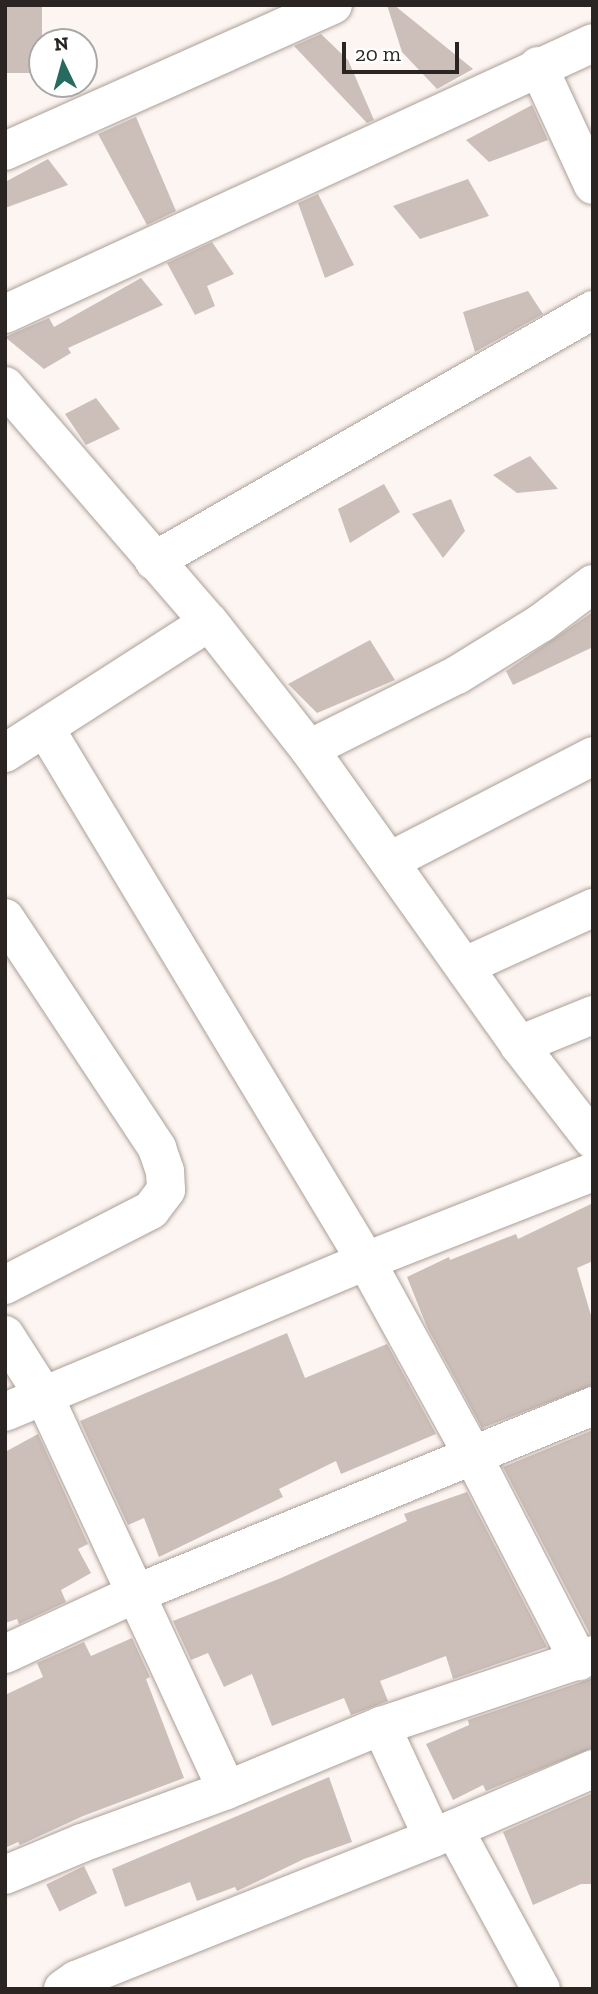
<!DOCTYPE html>
<html>
<head>
<meta charset="utf-8">
<style>
	body { margin:0 }
	#map { position:relative; width:598px; height:1994px; overflow:hidden; background:#fdf5f1; font-family:"Zilla Slab",serif }
	div>[style] { position:absolute }
	.building>* { inset:0; background:#ccbfb9; transform-origin:0 0 }
	.roads { filter:drop-shadow(0 0 2px #ab9f98) drop-shadow(0 0 2px #ab9f98) }
	.minor>* { height:38px; margin:-19px; padding:0 19px; transform-origin:19px; border-radius:19px; background:#fff }
	span { translate:-50% -50%; white-space:nowrap; text-align:center; line-height:1.15; -webkit-text-stroke:5px #fff; paint-order:stroke }
	.frame { position:absolute; inset:0; border:7px solid #2a2522; pointer-events:none }
	.north { position:absolute; left:28px; top:28px; width:70px; height:70px; box-sizing:border-box; background:#fff; border:2px solid #aaa8a7; border-radius:50%; rotate:355deg; font-size:19px; font-weight:700; line-height:28px; text-align:center; color:#2a2522 }
	.north::after { content:''; display:block; margin:auto; width:24px; height:32px; background:#256b60; clip-path:polygon(50% 0,100% 100%,50% 72%,0 100%) }
	.scale { position:absolute; left:342px; top:42px; width:117px; height:32px; box-sizing:border-box; border:4px solid #2a2522; border-top:0; padding-left:9px; font-size:21px; line-height:24px; white-space:nowrap; color:#2a2522; -webkit-text-stroke:5px #fff; paint-order:stroke }
</style>
</head>
<body>
<div id="map">
	<div class="building">
		<div style="left:5px;top:5px;width:37px;height:68px"></div>
		<div style="clip-path:polygon(387px 5px,394px 5px,473px 69px,437px 89px,402px 52px)"></div>
		<div style="clip-path:polygon(321px 34px,348px 60px,374px 120px,367px 123px,294px 46px)"></div>
		<div style="clip-path:polygon(532px 105px,548px 140px,489px 162px,466px 140px)"></div>
		<div style="clip-path:polygon(136px 117px,176px 211px,147px 225px,98px 134px)"></div>
		<div style="clip-path:polygon(48px 159px,68px 185px,5px 208px,5px 182px)"></div>
		<div style="clip-path:polygon(468px 179px,489px 216px,420px 239px,393px 206px)"></div>
		<div style="clip-path:polygon(318px 194px,354px 265px,325px 278px,298px 203px)"></div>
		<div style="clip-path:polygon(212px 242px,234px 274px,207px 286px,215px 306px,195px 315px,167px 263px)"></div>
		<div style="clip-path:polygon(141px 278px,163px 305px,68px 348px,71px 353px,44px 369px,5px 337px,49px 318px,54px 327px)"></div>
		<div style="clip-path:polygon(528px 291px,543px 314px,475px 352px,463px 312px)"></div>
		<div style="clip-path:polygon(96px 398px,120px 429px,86px 445px,65px 414px)"></div>
		<div style="clip-path:polygon(530px 456px,558px 489px,517px 493px,493px 475px)"></div>
		<div style="clip-path:polygon(384px 484px,400px 512px,350px 543px,338px 509px)"></div>
		<div style="clip-path:polygon(451px 499px,465px 531px,443px 558px,412px 514px)"></div>
		<div style="clip-path:polygon(593px 612px,593px 647px,513px 685px,506px 671px)"></div>
		<div style="clip-path:polygon(370px 640px,395px 680px,317px 713px,288px 684px)"></div>
		<div style="clip-path:polygon(593px 1203px,593px 1261px,577px 1268px,593px 1322px,593px 1385px,482px 1428px,427px 1327px,407px 1277px,449px 1257px,450px 1260px,516px 1234px,518px 1239px)"></div>
		<div style="clip-path:polygon(287px 1333px,305px 1378px,387px 1344px,436px 1434px,341px 1474px,336px 1461px,279px 1489px,283px 1497px,159px 1557px,144px 1518px,128px 1525px,80px 1421px)"></div>
		<div style="clip-path:polygon(593px 1430px,593px 1634px,590px 1634px,503px 1467px)"></div>
		<div style="clip-path:polygon(38px 1434px,88px 1544px,78px 1549px,91px 1573px,61px 1590px,66px 1602px,19px 1624px,17px 1619px,5px 1623px,5px 1452px)"></div>
		<div style="clip-path:polygon(467px 1492px,547px 1647px,453px 1679px,446px 1656px,380px 1681px,388px 1701px,351px 1715px,344px 1698px,272px 1726px,252px 1674px,224px 1687px,208px 1653px,191px 1660px,173px 1621px,281px 1578px,407px 1521px,404px 1514px)"></div>
		<div style="clip-path:polygon(132px 1638px,150px 1677px,146px 1679px,184px 1778px,83px 1816px,20px 1845px,18px 1842px,5px 1848px,5px 1695px,43px 1677px,37px 1663px,84px 1642px,91px 1656px)"></div>
		<div style="clip-path:polygon(593px 1678px,593px 1748px,486px 1791px,483px 1785px,453px 1800px,426px 1744px,469px 1725px,468px 1720px)"></div>
		<div style="clip-path:polygon(329px 1777px,352px 1842px,304px 1859px,237px 1891px,235px 1887px,197px 1901px,190px 1882px,125px 1907px,112px 1869px)"></div>
		<div style="clip-path:polygon(593px 1793px,593px 1884px,581px 1884px,533px 1905px,503px 1832px)"></div>
		<div style="left:84px;top:1866px;width:30px;height:42px;rotate:64deg"></div>
	</div>
	<div class="roads">
		<div class="minor">
			<div style="left:538px;top:66px;width:131px;rotate:65.2deg"></div>
			<div style="left:5px;top:151px;width:359px;rotate:-24deg"></div>
			<div style="left:5px;top:314px;width:647px;rotate:-24.74deg"></div>
			<div style="left:5px;top:386px;width:312px;rotate:49.2deg"></div>
			<div style="left:209px;top:622px;width:162px;rotate:51.8deg"></div>
			<div style="left:309px;top:749px;width:363px;rotate:54.6deg"></div>
			<div style="left:519px;top:1045px;width:120px;rotate:52.1deg"></div>
			<div style="left:154px;top:561px;width:506px;rotate:-29.76deg"></div>
			<div style="left:45px;top:728px;width:622px;rotate:58.94deg"></div>
			<div style="left:366px;top:1261px;width:222px;rotate:61.2deg"></div>
			<div style="left:473px;top:1456px;width:231px;rotate:62.7deg"></div>
			<div style="left:309px;top:749px;width:165px;rotate:-26.6deg"></div>
			<div style="left:457px;top:675px;width:99px;rotate:-31.8deg"></div>
			<div style="left:541px;top:623px;width:65px;rotate:-36.9deg"></div>
			<div style="left:5px;top:753px;width:242px;rotate:-32.7deg"></div>
			<div style="left:390px;top:861px;width:229px;rotate:-27.3deg"></div>
			<div style="left:5px;top:918px;width:276px;rotate:56.5deg"></div>
			<div style="left:157px;top:1148px;width:24px;rotate:71deg"></div>
			<div style="left:165px;top:1171px;width:19px;rotate:87deg"></div>
			<div style="left:166px;top:1190px;width:25px;rotate:127deg"></div>
			<div style="left:151px;top:1210px;width:164px;rotate:152.8deg"></div>
			<div style="left:465px;top:966px;width:141px;rotate:-24.4deg"></div>
			<div style="left:519px;top:1045px;width:80px;rotate:-22.1deg"></div>
			<div style="left:5px;top:1335px;width:72px;rotate:57.4deg"></div>
			<div style="left:44px;top:1396px;width:434px;rotate:65.1deg"></div>
			<div style="left:5px;top:1412px;width:391px;rotate:-22.7deg"></div>
			<div style="left:366px;top:1261px;width:244px;rotate:-21.4deg"></div>
			<div style="left:5px;top:1654px;width:143px;rotate:-24.8deg"></div>
			<div style="left:135px;top:1594px;width:495px;rotate:-22.3deg"></div>
			<div style="left:381px;top:1726px;width:123px;rotate:65.1deg"></div>
			<div style="left:454px;top:1829px;width:182px;rotate:61.5deg"></div>
			<div style="left:5px;top:1875px;width:83px;rotate:-22.6deg"></div>
			<div style="left:82px;top:1843px;width:154px;rotate:-20.1deg"></div>
			<div style="left:227px;top:1790px;width:167px;rotate:-22.6deg"></div>
			<div style="left:381px;top:1726px;width:224px;rotate:-18.5deg"></div>
			<div style="left:63px;top:1989px;width:16px;rotate:-35deg"></div>
			<div style="left:76px;top:1980px;width:384px;rotate:-21.7deg"></div>
			<div style="left:433px;top:1838px;width:174px;rotate:-23.3deg"></div>
		</div>
	</div>
	<div class="frame"></div>
	<div class="north">N</div>
	<div class="scale">20 m</div>
</div>
</body>
</html>
